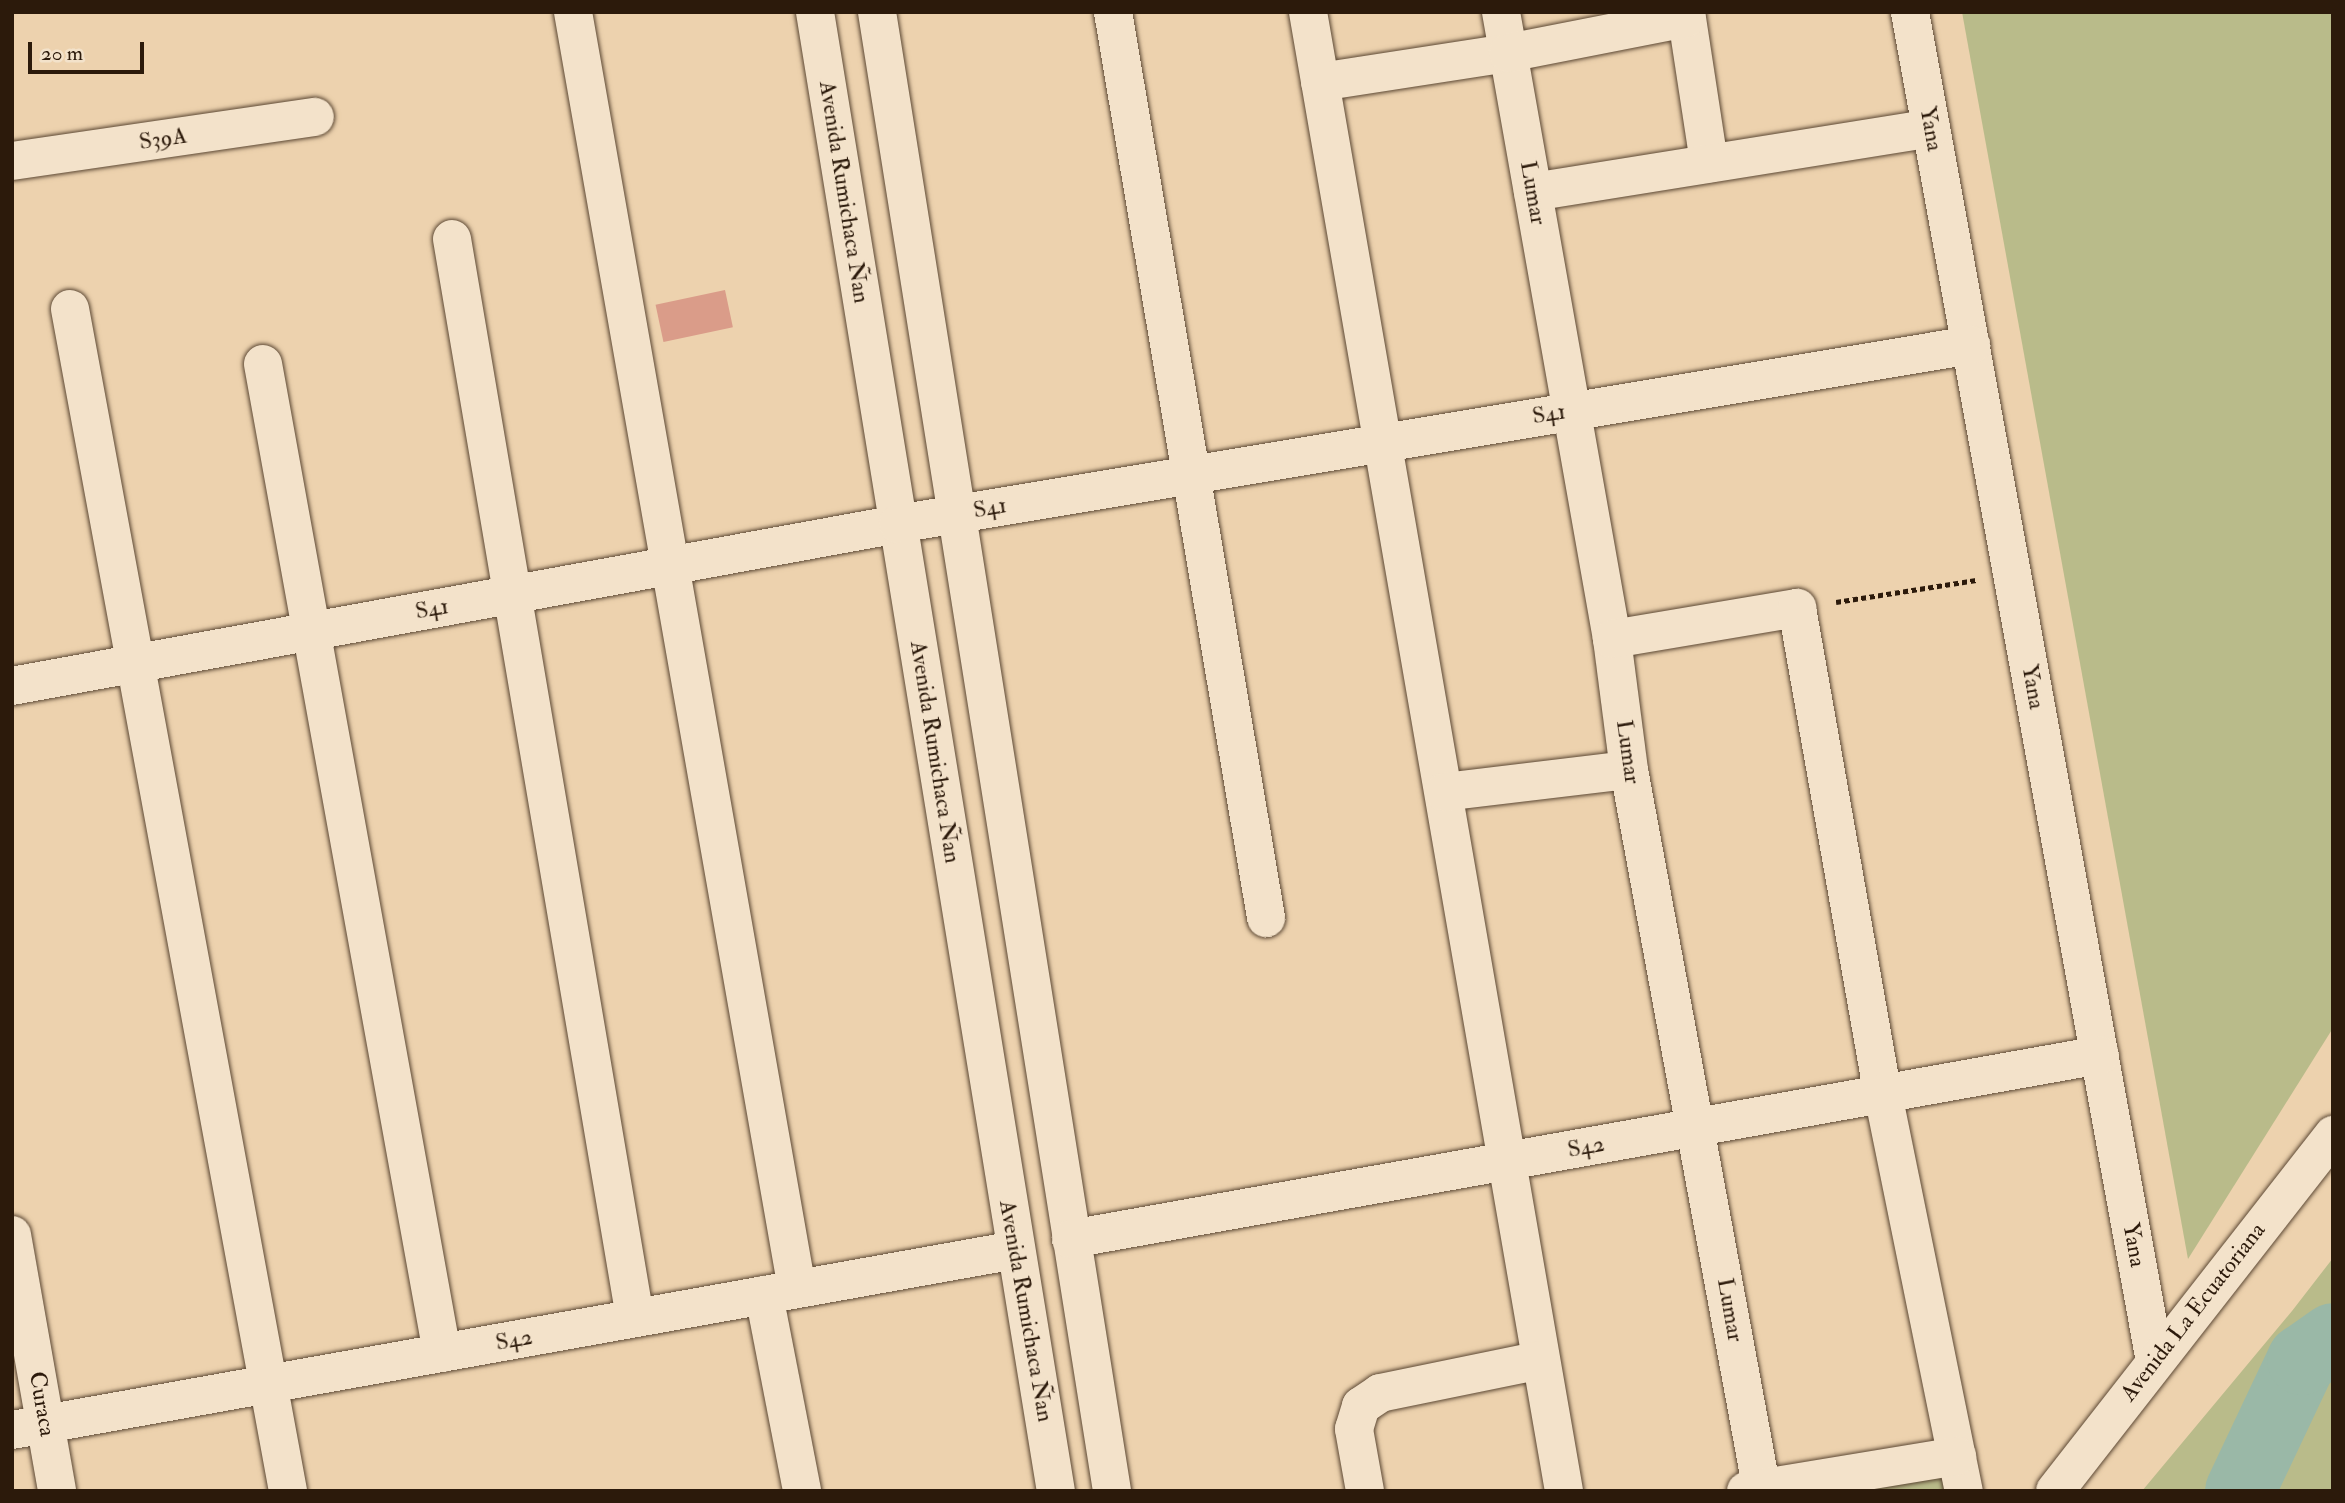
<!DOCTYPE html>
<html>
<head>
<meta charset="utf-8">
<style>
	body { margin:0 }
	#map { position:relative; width:2345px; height:1503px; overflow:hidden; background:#edd2ae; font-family:"IM FELL Double Pica",serif }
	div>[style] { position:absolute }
	.green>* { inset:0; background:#b9bb8a }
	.river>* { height:70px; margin:-35px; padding:0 35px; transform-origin:35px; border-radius:35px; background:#9ab8a7 }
	.building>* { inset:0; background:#da9c89; transform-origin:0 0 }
	.path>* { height:4.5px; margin-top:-2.25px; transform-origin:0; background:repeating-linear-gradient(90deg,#2c1a0b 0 5px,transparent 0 8.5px) }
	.roads { filter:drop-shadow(0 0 2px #5c4834) drop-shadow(0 0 2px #5c4834) }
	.minor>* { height:38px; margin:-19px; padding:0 19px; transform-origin:19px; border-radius:19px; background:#f3e2ca }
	span { translate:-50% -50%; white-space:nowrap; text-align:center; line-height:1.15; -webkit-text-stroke:5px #f3e2ca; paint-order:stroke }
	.street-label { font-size:23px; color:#2c1a0b }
	.frame { position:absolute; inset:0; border:14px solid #2c1a0b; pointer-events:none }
	.scale { position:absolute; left:28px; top:42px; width:116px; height:32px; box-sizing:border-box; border:4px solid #2c1a0b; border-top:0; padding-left:9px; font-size:21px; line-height:24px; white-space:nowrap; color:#2c1a0b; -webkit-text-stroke:5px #f3e2ca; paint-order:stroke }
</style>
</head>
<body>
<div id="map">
	<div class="green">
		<div style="clip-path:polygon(1962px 12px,2333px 12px,2333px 1028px,2188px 1259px)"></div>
		<div style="clip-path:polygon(2333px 1258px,2333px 1491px,2142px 1491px,2292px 1311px)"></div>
		<div style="clip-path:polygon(1951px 1465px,1956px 1491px,1801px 1491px)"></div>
	</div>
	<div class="river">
		<div style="left:2240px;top:1491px;width:145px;rotate:-64.7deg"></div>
		<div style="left:2302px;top:1360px;width:38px;rotate:-35deg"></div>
	</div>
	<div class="building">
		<div style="left:725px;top:290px;width:38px;height:71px;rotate:78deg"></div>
	</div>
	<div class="path">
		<div style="left:1836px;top:602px;width:142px;rotate:-8.9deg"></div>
	</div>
	<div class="roads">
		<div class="minor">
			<div style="left:573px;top:12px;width:1296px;rotate:80.05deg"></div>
			<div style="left:815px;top:12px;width:1499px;rotate:80.75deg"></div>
			<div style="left:877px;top:12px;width:1498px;rotate:80.97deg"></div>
			<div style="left:1113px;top:12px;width:919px;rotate:80.41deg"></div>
			<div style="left:1308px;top:12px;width:1501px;rotate:80.18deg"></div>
			<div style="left:1501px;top:12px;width:637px;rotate:79.96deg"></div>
			<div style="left:1612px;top:639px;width:132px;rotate:82.6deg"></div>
			<div style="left:1629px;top:770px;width:733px;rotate:79.55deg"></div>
			<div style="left:1686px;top:12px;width:153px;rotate:81.3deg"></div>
			<div style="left:1910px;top:12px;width:1371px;rotate:79.71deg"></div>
			<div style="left:1320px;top:82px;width:190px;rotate:-8.8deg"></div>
			<div style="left:1508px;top:53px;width:182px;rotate:-11.1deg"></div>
			<div style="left:12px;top:161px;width:306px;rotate:-8.3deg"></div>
			<div style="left:1533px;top:192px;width:403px;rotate:-9.1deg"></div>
			<div style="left:452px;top:239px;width:1094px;rotate:80.37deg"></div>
			<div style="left:70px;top:309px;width:1202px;rotate:79.55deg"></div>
			<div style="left:263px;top:364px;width:1005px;rotate:79.74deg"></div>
			<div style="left:1612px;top:639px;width:188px;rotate:-9.5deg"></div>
			<div style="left:1797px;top:608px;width:494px;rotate:80deg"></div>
			<div style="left:1883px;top:1094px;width:405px;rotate:78.5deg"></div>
			<div style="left:12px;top:686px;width:901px;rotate:-10.36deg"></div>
			<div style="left:898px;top:524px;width:1088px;rotate:-9.47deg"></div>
			<div style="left:1444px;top:792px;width:186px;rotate:-6.8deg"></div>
			<div style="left:12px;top:1235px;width:260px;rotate:80deg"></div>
			<div style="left:1071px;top:1239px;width:1045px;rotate:-10.14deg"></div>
			<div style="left:764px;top:1295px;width:200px;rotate:79deg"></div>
			<div style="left:12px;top:1430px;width:1019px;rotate:-10.17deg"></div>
			<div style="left:1365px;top:1491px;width:63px;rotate:-100.1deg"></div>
			<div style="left:1354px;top:1429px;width:24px;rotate:-73deg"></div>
			<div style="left:1361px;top:1406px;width:23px;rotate:-34deg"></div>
			<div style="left:1380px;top:1393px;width:164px;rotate:-11.6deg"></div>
			<div style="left:1746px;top:1491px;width:214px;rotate:-9.4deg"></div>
			<div style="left:2055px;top:1491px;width:452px;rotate:-52deg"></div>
		</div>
	</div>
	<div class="street-label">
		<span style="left:1931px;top:129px;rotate:80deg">Yana</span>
		<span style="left:163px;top:139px;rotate:-8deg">S39A</span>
		<span style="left:844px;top:192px;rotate:81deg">Avenida Rumichaca Ñan</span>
		<span style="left:1533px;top:193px;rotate:80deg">Lumar</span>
		<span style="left:1549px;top:414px;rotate:-9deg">S41</span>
		<span style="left:990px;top:508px;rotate:-10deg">S41</span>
		<span style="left:432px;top:609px;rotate:-10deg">S41</span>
		<span style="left:2033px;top:687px;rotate:80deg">Yana</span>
		<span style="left:935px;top:752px;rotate:81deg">Avenida Rumichaca Ñan</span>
		<span style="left:1628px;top:752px;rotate:82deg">Lumar</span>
		<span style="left:1586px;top:1147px;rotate:-10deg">S42</span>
		<span style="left:2134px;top:1245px;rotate:80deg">Yana</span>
		<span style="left:1730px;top:1310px;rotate:80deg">Lumar</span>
		<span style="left:1026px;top:1311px;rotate:80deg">Avenida Rumichaca Ñan</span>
		<span style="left:2193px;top:1312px;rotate:-52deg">Avenida La Ecuatoriana</span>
		<span style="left:514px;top:1340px;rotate:-10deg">S42</span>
		<span style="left:42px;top:1404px;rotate:80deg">Curaca</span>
	</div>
	<div class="frame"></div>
	<div class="scale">20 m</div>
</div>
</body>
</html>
